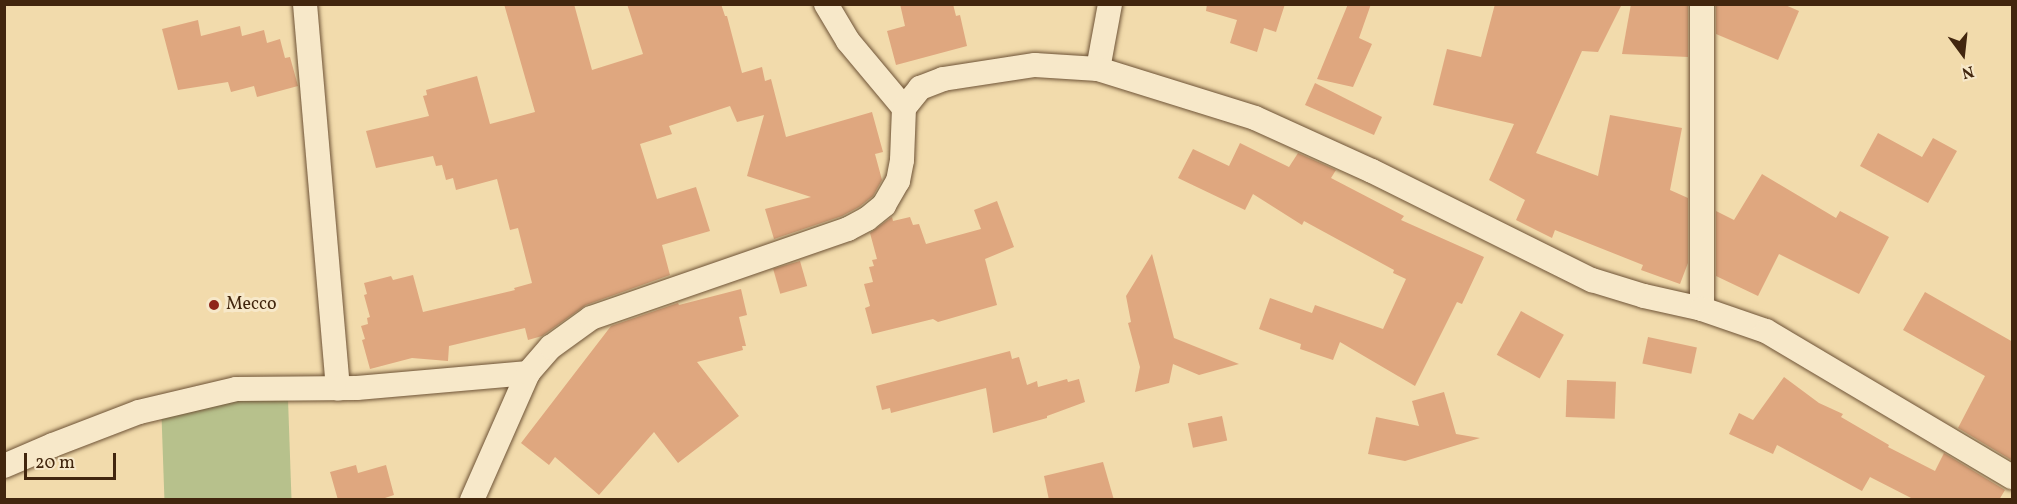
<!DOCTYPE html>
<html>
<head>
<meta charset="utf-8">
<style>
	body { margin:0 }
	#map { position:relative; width:2017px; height:504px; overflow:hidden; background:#f2dbac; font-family:Vollkorn,serif }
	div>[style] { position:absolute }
	.green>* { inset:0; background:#b7c18c; transform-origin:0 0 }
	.building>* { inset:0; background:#dfa77f; transform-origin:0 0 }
	.roads { filter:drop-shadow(0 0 2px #6e5336) drop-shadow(0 0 2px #6e5336) }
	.street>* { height:24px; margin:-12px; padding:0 12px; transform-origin:12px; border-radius:12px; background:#f7e8c9 }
	.dots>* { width:16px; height:16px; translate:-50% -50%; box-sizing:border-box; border:3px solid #f7e8c9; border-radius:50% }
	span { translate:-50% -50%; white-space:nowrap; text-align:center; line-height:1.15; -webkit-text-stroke:6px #f7e8c9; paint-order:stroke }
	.poi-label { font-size:18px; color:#42260e }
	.left { translate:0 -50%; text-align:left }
	.frame { position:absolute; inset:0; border:6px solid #42260e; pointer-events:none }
	.north { position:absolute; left:1933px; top:24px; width:60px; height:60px; -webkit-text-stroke:4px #f7e8c9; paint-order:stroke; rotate:165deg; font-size:16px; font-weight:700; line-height:24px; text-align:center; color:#42260e }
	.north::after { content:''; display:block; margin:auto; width:21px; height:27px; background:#42260e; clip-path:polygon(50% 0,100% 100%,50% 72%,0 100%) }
	.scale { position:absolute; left:24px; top:453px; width:92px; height:27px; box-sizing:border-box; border:3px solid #42260e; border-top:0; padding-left:8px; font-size:18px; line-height:21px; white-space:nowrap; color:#42260e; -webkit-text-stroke:4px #f7e8c9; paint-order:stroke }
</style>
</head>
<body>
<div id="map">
	<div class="green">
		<div style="left:288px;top:399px;width:100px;height:127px;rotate:88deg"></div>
	</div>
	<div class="building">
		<div style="clip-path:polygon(504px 4px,574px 4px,592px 70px,643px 54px,627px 4px,721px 4px,725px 16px,727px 16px,742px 73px,762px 67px,765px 81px,771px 79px,786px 137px,872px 112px,883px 152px,875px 154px,882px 180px,873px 196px,859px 207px,842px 216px,774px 239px,765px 209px,811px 197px,747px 176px,764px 115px,737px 122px,730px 106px,669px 126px,672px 134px,640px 144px,657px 199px,696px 187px,710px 231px,662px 245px,670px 275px,586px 305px,542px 336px,528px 340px,525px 328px,449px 346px,448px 361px,412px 358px,370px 369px,362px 340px,365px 339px,361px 326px,368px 324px,367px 318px,370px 317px,364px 295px,367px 294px,364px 283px,391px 276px,393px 280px,413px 275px,423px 312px,515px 290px,514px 288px,532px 283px,518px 228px,510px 230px,497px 179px,456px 190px,453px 178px,446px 180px,442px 165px,436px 166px,433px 156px,376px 168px,366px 131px,429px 116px,423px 96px,427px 95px,426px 90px,477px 76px,490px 124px,535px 112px)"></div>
		<div style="clip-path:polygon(900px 4px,953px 4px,956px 16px,960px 15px,967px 46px,896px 65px,887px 31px,905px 26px)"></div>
		<div style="clip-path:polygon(1207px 4px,1285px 4px,1276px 32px,1264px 28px,1257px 52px,1230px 43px,1237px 20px,1206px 11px)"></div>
		<div style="clip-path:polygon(1348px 4px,1371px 4px,1359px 38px,1372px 44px,1353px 87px,1317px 79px)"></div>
		<div style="clip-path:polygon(1495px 4px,1622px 4px,1598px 52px,1582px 51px,1536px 153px,1598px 176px,1610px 115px,1682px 128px,1670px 190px,1688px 198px,1688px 263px,1680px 284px,1641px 270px,1643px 265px,1555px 230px,1552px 238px,1516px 220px,1525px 200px,1489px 180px,1514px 124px,1433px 105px,1447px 49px,1481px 57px)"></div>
		<div style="clip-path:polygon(1631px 4px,1688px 4px,1688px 57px,1622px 54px)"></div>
		<div style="clip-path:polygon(1716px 4px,1783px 4px,1799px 11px,1778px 60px,1716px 34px)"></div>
		<div style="clip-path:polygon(198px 20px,201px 36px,240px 26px,242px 36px,264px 30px,267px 43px,280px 39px,285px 58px,290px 57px,298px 86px,257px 97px,254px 86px,231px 92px,228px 82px,178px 90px,162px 29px)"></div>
		<div style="clip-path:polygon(1315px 83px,1382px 117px,1374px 135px,1305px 105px)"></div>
		<div style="clip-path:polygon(1878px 133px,1922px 157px,1933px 138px,1957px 151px,1928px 203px,1860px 166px)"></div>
		<div style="clip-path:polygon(1240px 143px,1289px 167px,1298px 153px,1336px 170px,1331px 178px,1404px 216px,1401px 220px,1484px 257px,1462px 304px,1457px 302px,1415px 386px,1340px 342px,1333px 360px,1300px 349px,1301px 344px,1259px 329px,1270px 298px,1312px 313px,1315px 305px,1383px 329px,1406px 279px,1393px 273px,1394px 270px,1304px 221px,1302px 225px,1253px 194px,1245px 210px,1178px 178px,1193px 149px,1229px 166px)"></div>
		<div style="clip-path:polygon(1762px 174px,1836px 218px,1840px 211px,1889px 237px,1859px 294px,1779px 254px,1758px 296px,1716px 276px,1716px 211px,1734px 220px)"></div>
		<div style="clip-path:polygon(997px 201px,1014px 247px,985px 259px,997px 305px,938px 322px,933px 319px,872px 334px,865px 308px,870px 306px,864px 284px,873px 282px,869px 267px,874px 266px,872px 260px,877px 259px,870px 233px,892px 217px,893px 221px,910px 217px,913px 225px,919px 224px,926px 244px,981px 229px,974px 210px)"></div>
		<div style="clip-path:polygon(1152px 254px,1174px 338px,1239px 364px,1199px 375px,1173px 364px,1169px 383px,1135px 392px,1140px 367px,1128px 323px,1131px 322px,1126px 296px)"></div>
		<div style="left:800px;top:261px;width:26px;height:28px;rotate:74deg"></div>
		<div style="clip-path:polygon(741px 289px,747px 315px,739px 317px,746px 346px,742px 346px,743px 350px,697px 362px,739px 416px,678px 463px,654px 432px,599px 495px,555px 457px,549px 465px,521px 443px,611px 326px,678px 303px,679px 305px)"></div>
		<div style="clip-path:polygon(1925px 292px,2013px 342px,2013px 461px,1958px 428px,1985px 376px,1903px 330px)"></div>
		<div style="left:1521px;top:311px;width:49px;height:50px;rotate:29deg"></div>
		<div style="left:1648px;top:337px;width:50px;height:27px;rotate:12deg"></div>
		<div style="clip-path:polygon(1010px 351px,1012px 359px,1019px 357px,1027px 385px,1037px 381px,1038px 387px,1067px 379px,1068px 382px,1079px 379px,1085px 402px,1047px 416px,1047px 418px,993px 433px,986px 388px,891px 413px,890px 408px,882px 410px,876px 386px)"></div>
		<div style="clip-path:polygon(1784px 377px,1819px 403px,1843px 414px,1841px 417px,1889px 445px,1888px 447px,1935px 471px,1944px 453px,2005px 490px,1999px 500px,1915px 500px,1870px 477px,1862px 491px,1777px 445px,1773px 454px,1729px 434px,1739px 413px,1753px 420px)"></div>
		<div style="left:1567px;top:380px;width:49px;height:37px;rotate:2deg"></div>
		<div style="clip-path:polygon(1444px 392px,1456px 434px,1480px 438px,1405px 461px,1368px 454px,1376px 417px,1419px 426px,1412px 401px)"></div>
		<div style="left:1222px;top:416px;width:25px;height:35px;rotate:78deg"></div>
		<div style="clip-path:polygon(1103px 462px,1114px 500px,1049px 500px,1044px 476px)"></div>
		<div style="clip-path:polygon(356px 465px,358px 473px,386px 465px,394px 495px,379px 500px,338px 500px,330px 472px)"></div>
	</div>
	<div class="roads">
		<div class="street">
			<div style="left:305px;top:4px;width:386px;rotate:85.1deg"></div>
			<div style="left:826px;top:4px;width:43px;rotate:59.3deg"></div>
			<div style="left:848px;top:41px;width:87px;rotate:50.1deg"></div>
			<div style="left:1098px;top:69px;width:66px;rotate:-79.5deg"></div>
			<div style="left:1702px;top:309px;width:305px;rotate:-90deg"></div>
			<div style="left:4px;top:466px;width:53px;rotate:-23.2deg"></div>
			<div style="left:53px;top:445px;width:92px;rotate:-21deg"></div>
			<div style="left:139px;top:412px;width:100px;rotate:-13.3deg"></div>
			<div style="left:236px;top:389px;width:121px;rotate:-0.5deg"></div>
			<div style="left:357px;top:388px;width:172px;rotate:-5deg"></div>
			<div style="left:472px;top:500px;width:139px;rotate:-66.2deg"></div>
			<div style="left:528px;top:373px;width:35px;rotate:-49deg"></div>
			<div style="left:551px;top:347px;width:49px;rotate:-35.9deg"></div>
			<div style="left:591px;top:318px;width:272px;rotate:-19.1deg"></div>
			<div style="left:848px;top:229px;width:21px;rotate:-28deg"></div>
			<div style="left:867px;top:219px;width:22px;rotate:-39deg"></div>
			<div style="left:884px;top:205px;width:28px;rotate:-60deg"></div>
			<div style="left:898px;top:181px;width:21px;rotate:-79deg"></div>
			<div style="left:902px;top:160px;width:52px;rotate:-87.8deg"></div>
			<div style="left:904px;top:108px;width:26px;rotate:-51deg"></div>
			<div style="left:920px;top:88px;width:25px;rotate:-21deg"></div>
			<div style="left:943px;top:79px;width:93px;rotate:-8.7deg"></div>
			<div style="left:1035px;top:65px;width:63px;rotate:3.6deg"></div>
			<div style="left:1098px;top:69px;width:164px;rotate:17.3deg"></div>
			<div style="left:1255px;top:118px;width:128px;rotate:24.4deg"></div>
			<div style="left:1372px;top:171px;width:246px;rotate:26.4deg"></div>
			<div style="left:1592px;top:280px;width:54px;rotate:17.1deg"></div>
			<div style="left:1644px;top:296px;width:59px;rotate:12.6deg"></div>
			<div style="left:1702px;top:309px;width:68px;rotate:19deg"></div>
			<div style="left:1766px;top:331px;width:286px;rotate:30.7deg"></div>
		</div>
	</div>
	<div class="dots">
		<div style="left:214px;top:305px;background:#8f2418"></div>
	</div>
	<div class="poi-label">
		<span class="left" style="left:226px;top:305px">Mecco</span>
	</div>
	<div class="frame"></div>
	<div class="north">N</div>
	<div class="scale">20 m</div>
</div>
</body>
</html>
